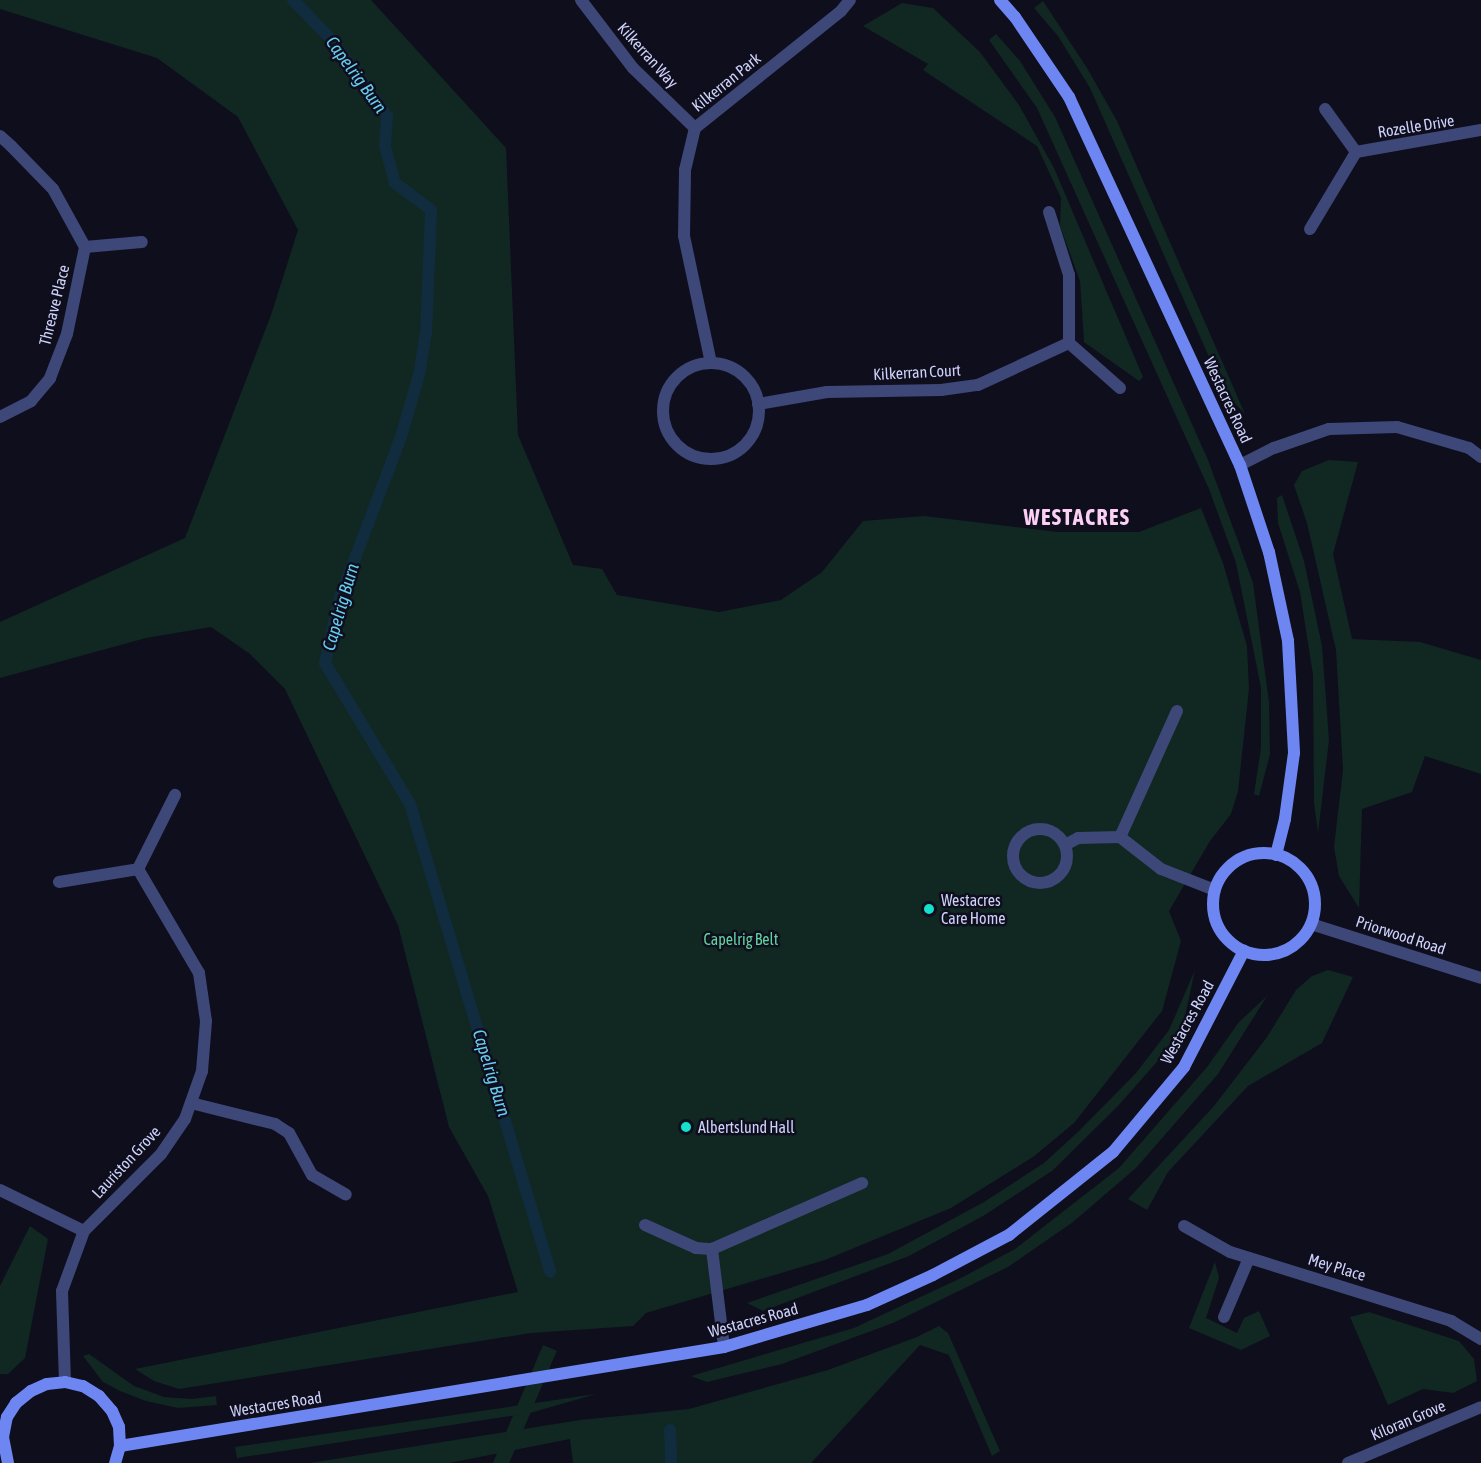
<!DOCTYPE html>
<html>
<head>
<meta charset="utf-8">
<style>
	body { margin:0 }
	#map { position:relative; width:1481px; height:1463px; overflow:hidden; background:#0e0e1d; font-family:"Asap Condensed",sans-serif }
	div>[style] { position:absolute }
	.green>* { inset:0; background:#112721; transform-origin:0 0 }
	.stream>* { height:12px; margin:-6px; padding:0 6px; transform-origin:6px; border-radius:6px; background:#112c3e }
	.lane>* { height:12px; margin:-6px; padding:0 6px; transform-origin:6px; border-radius:6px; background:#3d4778 }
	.lane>.ring { margin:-6px; padding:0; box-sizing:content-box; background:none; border:12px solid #3d4778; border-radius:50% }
	.street>* { height:12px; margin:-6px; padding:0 6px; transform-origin:6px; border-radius:6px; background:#3d4778 }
	.street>.ring { margin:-6px; padding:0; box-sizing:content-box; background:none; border:12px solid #3d4778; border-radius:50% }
	.secondary>* { height:12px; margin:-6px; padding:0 6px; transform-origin:6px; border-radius:6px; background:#6e86f2 }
	.secondary>.ring { margin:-6px; padding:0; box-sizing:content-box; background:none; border:12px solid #6e86f2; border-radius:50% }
	.dots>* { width:16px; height:16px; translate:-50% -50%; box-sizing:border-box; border:3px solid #0e0e1d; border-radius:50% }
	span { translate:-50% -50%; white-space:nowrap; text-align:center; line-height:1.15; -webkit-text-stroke:5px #0e0e1d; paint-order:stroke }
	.street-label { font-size:16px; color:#ced2fb }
	.poi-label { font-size:16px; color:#ced2fb }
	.left { translate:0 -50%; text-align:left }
	.park-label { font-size:16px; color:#62d39f }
	.water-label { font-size:18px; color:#66cdf1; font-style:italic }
	.district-label { font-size:22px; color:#fbd0f4; font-weight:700; letter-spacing:1.5px }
</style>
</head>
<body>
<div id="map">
	<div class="green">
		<div style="clip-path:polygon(0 0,371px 0,506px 148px,518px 435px,573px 565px,602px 569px,617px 595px,719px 612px,781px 600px,822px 572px,863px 521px,924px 516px,1058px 532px,1139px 532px,1201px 508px,1223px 563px,1247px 646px,1249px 689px,1238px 791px,1231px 814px,1210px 841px,1169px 911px,1181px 941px,1162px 1011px,1074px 1123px,1033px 1157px,951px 1208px,825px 1260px,646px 1313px,633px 1326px,531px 1333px,179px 1389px,154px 1381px,135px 1369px,518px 1292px,488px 1196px,449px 1127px,398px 925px,285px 689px,250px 654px,211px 627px,146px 638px,0 678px,0 622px,185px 538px,271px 315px,298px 230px,238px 117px,157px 58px,0 9px)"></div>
		<div style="clip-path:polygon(1043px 1px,1087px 68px,1117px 121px,1245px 414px,1225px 393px,1090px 88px,1058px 36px,1034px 8px)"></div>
		<div style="clip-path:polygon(902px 3px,933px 8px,980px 52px,1019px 105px,1054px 168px,1143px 377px,1139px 381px,1084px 342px,1080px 281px,1060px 226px,1061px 198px,1037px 146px,923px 70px,928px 64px,863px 26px)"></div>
		<div style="clip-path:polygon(996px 34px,1020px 61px,1055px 117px,1208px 460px,1238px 541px,1253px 583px,1269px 702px,1270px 754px,1259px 796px,1254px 794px,1261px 748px,1261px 688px,1236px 563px,1209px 489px,1037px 108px,989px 40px)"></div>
		<div style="clip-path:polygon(1329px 460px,1358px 462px,1333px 554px,1352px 639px,1420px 642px,1481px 660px,1481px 774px,1425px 756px,1412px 792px,1362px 809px,1359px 908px,1339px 876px,1334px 847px,1343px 770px,1336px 650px,1307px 523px,1294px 485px,1302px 471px)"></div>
		<div style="clip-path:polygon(1282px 495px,1304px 561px,1322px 646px,1329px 740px,1318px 833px,1314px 803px,1313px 675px,1300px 592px,1278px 523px,1277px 498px)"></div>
		<div style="clip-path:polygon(1195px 970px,1185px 1016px,1170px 1047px,1118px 1106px,1052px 1171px,983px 1216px,909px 1256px,763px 1311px,747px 1303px,888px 1254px,984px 1202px,1044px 1163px,1079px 1131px,1136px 1073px,1169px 1030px)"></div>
		<div style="clip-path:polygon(1328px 970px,1353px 977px,1322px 1043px,1248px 1086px,1168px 1172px,1147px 1210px,1128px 1199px,1214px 1106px,1267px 1037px,1296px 990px,1312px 976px)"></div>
		<div style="clip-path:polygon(1267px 996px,1218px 1074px,1136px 1168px,1073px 1222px,1008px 1267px,893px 1323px,782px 1364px,707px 1382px,691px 1376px,854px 1328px,961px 1278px,1015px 1249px,1119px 1168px,1207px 1067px,1239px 1022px)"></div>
		<div style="clip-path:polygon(30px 1226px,48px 1239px,25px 1358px,8px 1374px,0 1374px,0 1286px)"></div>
		<div style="clip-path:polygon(1215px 1262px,1219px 1278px,1206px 1318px,1237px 1333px,1244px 1318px,1259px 1311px,1270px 1336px,1241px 1350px,1189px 1328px)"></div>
		<div style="clip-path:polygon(1369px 1312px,1459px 1341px,1474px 1359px,1477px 1381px,1453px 1393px,1423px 1389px,1388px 1405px,1350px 1317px)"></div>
		<div style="clip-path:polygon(939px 1326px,948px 1333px,1000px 1451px,992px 1456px,949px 1355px,920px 1345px,811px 1463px,573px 1463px,570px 1439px,449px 1463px,310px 1463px,580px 1420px,689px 1409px,828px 1370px,917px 1337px)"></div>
		<div style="left:543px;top:1345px;width:15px;height:320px;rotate:23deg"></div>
		<div style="clip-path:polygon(89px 1354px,134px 1386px,164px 1397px,192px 1399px,216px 1396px,217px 1405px,178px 1408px,146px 1401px,120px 1391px,103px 1382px,83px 1356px)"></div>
		<div style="clip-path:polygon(596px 1394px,530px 1413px,237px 1458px,235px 1447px)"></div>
	</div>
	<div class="stream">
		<div style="left:293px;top:0;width:56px;rotate:45.7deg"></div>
		<div style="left:332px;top:40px;width:94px;rotate:54.1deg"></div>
		<div style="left:387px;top:116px;width:30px;rotate:94deg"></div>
		<div style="left:385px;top:146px;width:38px;rotate:75deg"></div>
		<div style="left:395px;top:183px;width:45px;rotate:36.9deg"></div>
		<div style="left:431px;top:210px;width:122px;rotate:92.3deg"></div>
		<div style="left:426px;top:332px;width:39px;rotate:99deg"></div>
		<div style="left:420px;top:371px;width:69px;rotate:106.1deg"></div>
		<div style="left:401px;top:437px;width:174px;rotate:110.8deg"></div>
		<div style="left:339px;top:600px;width:65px;rotate:102.5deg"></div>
		<div style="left:325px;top:663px;width:165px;rotate:58.9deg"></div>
		<div style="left:410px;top:804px;width:488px;rotate:73.3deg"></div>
		<div style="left:670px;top:1430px;width:33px;rotate:88deg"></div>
	</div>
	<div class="lane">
		<div style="left:0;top:136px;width:15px;rotate:42deg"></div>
		<div style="left:1177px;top:711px;width:138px;rotate:114.3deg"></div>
		<div style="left:1120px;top:837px;width:52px;rotate:38deg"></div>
		<div style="left:1161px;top:869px;width:58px;rotate:21.3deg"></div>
		<div class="ring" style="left:1013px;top:829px;width:42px;height:42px"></div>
		<div style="left:1065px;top:845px;width:15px;rotate:-28deg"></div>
		<div style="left:1078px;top:838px;width:42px;rotate:-1.4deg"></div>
		<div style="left:191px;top:1103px;width:87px;rotate:14deg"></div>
		<div style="left:275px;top:1124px;width:17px;rotate:33deg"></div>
		<div style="left:289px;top:1133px;width:48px;rotate:61.3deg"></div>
		<div style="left:312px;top:1175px;width:39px;rotate:30deg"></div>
		<div style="left:645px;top:1225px;width:56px;rotate:24.3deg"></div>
		<div style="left:696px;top:1248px;width:16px;rotate:4deg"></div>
		<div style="left:724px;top:1347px;width:99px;rotate:-97deg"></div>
		<div style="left:712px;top:1249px;width:164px;rotate:-23.7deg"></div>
	</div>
	<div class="street">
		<div style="left:581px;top:0;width:86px;rotate:52.6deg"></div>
		<div style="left:633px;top:68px;width:86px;rotate:44.1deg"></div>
		<div style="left:1325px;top:109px;width:53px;rotate:54.2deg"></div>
		<div style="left:1356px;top:152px;width:127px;rotate:-10deg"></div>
		<div style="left:1310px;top:229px;width:90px;rotate:-59.1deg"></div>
		<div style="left:85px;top:247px;width:57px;rotate:-5deg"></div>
		<div style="left:1069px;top:343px;width:68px;rotate:41.4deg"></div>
		<div style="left:711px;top:363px;width:130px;rotate:-102deg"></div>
		<div style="left:684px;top:236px;width:66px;rotate:-89.1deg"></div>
		<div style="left:685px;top:170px;width:43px;rotate:-76.6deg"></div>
		<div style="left:695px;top:128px;width:187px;rotate:-38.7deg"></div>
		<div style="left:841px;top:11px;width:14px;rotate:-51deg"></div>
		<div class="ring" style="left:663px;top:363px;width:84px;height:84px"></div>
		<div style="left:758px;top:404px;width:70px;rotate:-9.9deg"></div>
		<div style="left:827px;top:392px;width:114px;rotate:-1deg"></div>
		<div style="left:941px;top:390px;width:37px;rotate:-8deg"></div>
		<div style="left:978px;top:385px;width:100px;rotate:-24.8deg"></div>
		<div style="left:1069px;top:343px;width:68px;rotate:-90deg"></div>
		<div style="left:1069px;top:275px;width:66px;rotate:-107.6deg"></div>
		<div style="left:0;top:417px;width:35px;rotate:-27deg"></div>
		<div style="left:31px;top:401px;width:30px;rotate:-50deg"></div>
		<div style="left:50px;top:378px;width:47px;rotate:-68.9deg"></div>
		<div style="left:67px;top:334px;width:89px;rotate:-78.3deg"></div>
		<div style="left:85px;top:247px;width:66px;rotate:-118.9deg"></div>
		<div style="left:53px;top:189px;width:60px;rotate:-134.3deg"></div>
		<div style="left:1240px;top:465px;width:38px;rotate:-27deg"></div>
		<div style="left:1274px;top:448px;width:58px;rotate:-19.1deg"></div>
		<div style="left:1329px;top:429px;width:68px;rotate:-1.7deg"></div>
		<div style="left:1397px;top:427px;width:75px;rotate:16.3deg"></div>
		<div style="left:1469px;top:448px;width:15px;rotate:37deg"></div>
		<div style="left:59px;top:882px;width:80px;rotate:-9.3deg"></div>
		<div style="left:1311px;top:924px;width:178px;rotate:17.6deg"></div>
		<div style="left:0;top:1190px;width:93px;rotate:26deg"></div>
		<div style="left:1184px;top:1226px;width:53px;rotate:29.5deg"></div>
		<div style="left:1230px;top:1252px;width:232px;rotate:17.3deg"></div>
		<div style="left:1451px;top:1321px;width:35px;rotate:31deg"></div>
		<div style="left:1224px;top:1317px;width:64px;rotate:-67deg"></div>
		<div style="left:65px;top:1382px;width:91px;rotate:-91.9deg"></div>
		<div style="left:62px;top:1291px;width:64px;rotate:-69.9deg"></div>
		<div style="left:84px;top:1231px;width:109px;rotate:-45deg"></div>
		<div style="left:161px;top:1154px;width:42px;rotate:-55.6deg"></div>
		<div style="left:185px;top:1119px;width:51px;rotate:-70.5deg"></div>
		<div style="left:202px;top:1071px;width:50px;rotate:-85.4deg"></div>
		<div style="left:206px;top:1021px;width:49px;rotate:-98.3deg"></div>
		<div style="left:199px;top:973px;width:121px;rotate:-120.4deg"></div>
		<div style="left:138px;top:869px;width:83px;rotate:-63.4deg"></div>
		<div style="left:1348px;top:1463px;width:144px;rotate:-22.8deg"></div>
	</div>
	<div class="secondary">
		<div style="left:1000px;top:0;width:23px;rotate:49deg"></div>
		<div style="left:1015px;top:17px;width:97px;rotate:56deg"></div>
		<div style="left:1069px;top:97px;width:406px;rotate:65.1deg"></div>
		<div style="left:1240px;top:465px;width:92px;rotate:71.6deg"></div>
		<div style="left:1269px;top:552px;width:91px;rotate:77.9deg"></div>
		<div style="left:1288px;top:641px;width:112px;rotate:86.9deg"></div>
		<div style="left:1294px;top:753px;width:67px;rotate:97.8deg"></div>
		<div style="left:1285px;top:819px;width:37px;rotate:104deg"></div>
		<div class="ring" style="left:1213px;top:853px;width:90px;height:90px"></div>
		<div style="left:120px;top:1446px;width:612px;rotate:-9.31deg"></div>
		<div style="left:724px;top:1347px;width:149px;rotate:-16.4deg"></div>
		<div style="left:867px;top:1305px;width:72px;rotate:-24.4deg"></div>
		<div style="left:933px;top:1275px;width:86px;rotate:-27.8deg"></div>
		<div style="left:1009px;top:1235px;width:133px;rotate:-38.6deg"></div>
		<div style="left:1113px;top:1152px;width:111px;rotate:-50.1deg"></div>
		<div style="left:1184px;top:1067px;width:131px;rotate:-62.7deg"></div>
		<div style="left:8px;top:1463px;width:26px;rotate:-101deg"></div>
		<div style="left:3px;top:1437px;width:20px;rotate:-79deg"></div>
		<div style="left:7px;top:1417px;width:17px;rotate:-57deg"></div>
		<div style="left:16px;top:1403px;width:19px;rotate:-39deg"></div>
		<div style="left:31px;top:1391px;width:17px;rotate:-24deg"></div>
		<div style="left:47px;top:1384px;width:18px;rotate:-6deg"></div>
		<div style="left:65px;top:1382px;width:18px;rotate:13deg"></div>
		<div style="left:83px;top:1386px;width:19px;rotate:32deg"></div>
		<div style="left:99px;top:1396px;width:20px;rotate:49deg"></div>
		<div style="left:112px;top:1411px;width:17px;rotate:66deg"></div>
		<div style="left:119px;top:1427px;width:19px;rotate:87deg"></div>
		<div style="left:120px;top:1446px;width:18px;rotate:106deg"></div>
	</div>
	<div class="dots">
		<div style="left:929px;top:909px;background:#14e1cb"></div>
		<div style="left:686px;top:1127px;background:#14e1cb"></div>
	</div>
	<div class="street-label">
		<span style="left:648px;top:55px;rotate:48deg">Kilkerran Way</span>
		<span style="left:726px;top:82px;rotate:-39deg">Kilkerran Park</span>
		<span style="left:1416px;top:126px;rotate:-9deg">Rozelle Drive</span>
		<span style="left:54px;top:305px;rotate:-76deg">Threave Place</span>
		<span style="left:917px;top:372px;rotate:-3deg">Kilkerran Court</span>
		<span style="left:1228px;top:400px;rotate:65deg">Westacres Road</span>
		<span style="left:1401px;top:935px;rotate:18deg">Priorwood Road</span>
		<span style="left:1187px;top:1022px;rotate:-61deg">Westacres Road</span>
		<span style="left:126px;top:1162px;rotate:-47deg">Lauriston Grove</span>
		<span style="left:1337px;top:1267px;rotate:17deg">Mey Place</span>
		<span style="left:753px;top:1320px;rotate:-15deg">Westacres Road</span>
		<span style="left:276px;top:1404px;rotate:-9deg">Westacres Road</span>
		<span style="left:1408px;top:1420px;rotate:-23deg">Kiloran Grove</span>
	</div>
	<div class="poi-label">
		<span class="left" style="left:941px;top:909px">Westacres<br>Care Home</span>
		<span class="left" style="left:698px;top:1127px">Albertslund Hall</span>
	</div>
	<div class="park-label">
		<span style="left:741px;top:939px">Capelrig Belt</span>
	</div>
	<div class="water-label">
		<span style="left:356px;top:75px;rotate:54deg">Capelrig Burn</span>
		<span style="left:341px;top:607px;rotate:-74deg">Capelrig Burn</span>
		<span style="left:491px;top:1073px;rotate:73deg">Capelrig Burn</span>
	</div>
	<div class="district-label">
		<span style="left:1077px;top:518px">WESTACRES</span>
	</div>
</div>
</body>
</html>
